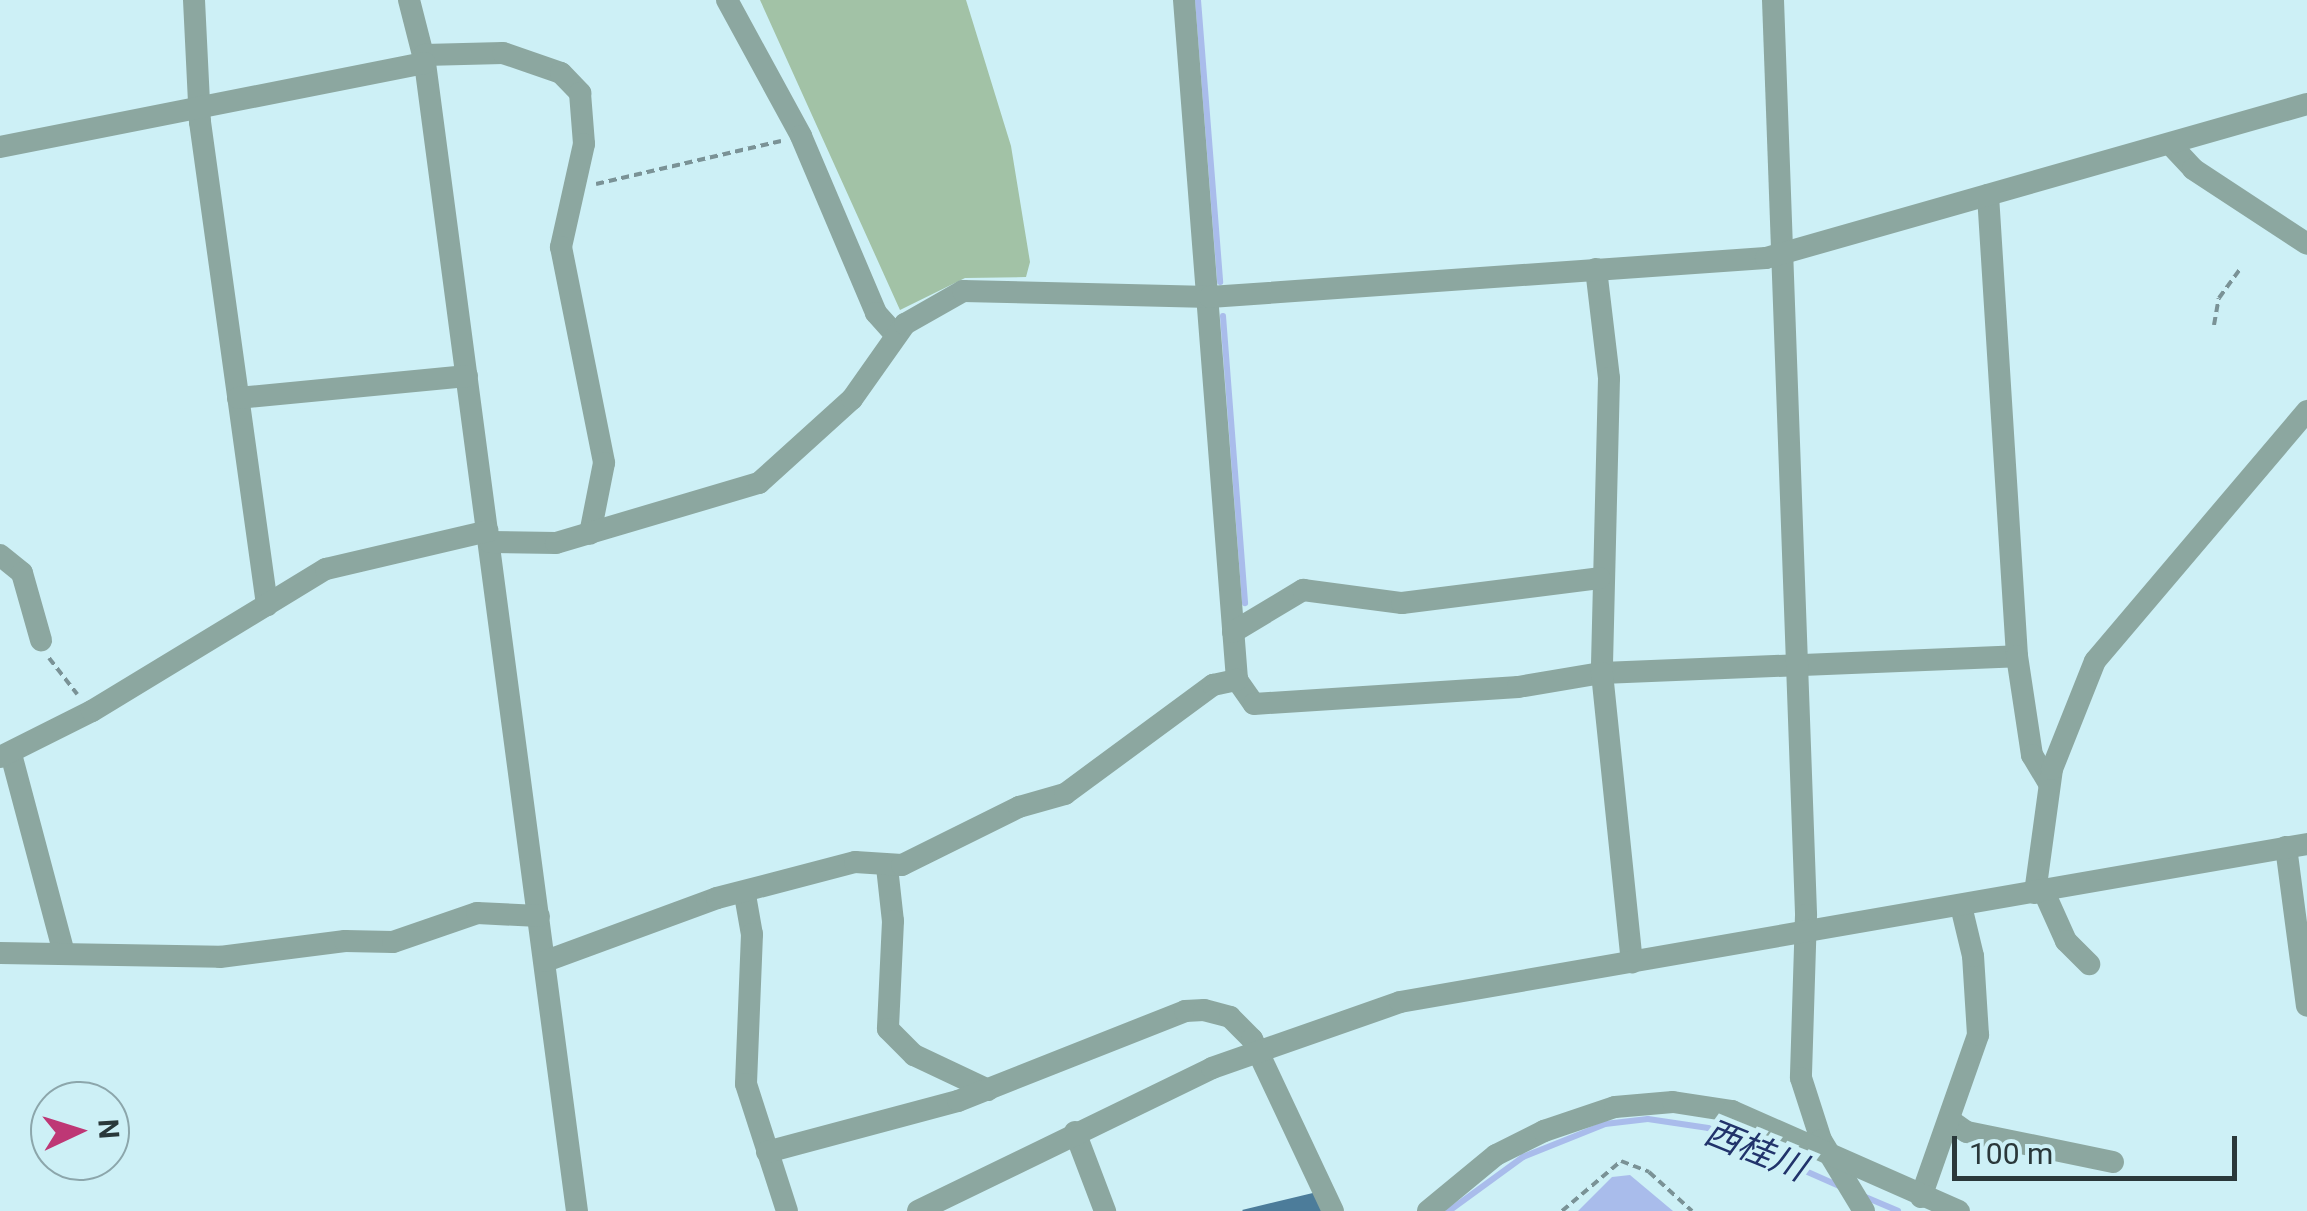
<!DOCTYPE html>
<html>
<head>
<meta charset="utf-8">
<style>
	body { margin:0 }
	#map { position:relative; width:2307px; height:1211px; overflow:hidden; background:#cdf0f6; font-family:Roboto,"Noto Sans JP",sans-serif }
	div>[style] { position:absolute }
	.green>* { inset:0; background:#a2c2a6 }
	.water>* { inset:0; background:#a9bceb }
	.stream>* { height:6px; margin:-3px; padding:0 3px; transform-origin:3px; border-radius:3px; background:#a9bceb }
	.building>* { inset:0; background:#4c7c9a }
	.path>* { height:4px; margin-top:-2px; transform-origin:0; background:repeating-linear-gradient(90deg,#7a9296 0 8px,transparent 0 13px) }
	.minor>* { height:22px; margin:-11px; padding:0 11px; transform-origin:11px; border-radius:11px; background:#8ca7a0 }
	span { translate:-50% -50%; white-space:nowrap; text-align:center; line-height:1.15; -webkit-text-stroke:10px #cdf0f6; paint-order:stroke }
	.water-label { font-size:35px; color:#21336b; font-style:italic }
	.north { position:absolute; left:30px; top:1081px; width:100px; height:100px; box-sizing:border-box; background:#cdf0f6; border:2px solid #8ca6ab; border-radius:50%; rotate:86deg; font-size:28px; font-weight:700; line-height:40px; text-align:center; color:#2a383a }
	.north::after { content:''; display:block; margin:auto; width:35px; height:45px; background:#be3775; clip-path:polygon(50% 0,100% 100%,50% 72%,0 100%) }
	.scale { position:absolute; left:1952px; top:1136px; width:285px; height:45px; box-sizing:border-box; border:5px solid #2a383a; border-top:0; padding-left:12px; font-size:30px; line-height:35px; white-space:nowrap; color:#2a383a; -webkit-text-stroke:8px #cdf0f6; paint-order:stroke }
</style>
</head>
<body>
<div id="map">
	<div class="green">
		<div style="clip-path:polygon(760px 0,966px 0,1011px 146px,1030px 262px,1026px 277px,965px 278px,900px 310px)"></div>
	</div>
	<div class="water">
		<div style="clip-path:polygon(1630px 1175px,1673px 1211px,1578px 1211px,1612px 1177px)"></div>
	</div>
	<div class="stream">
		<div style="left:1198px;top:0;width:283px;rotate:85.5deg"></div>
		<div style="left:1223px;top:316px;width:288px;rotate:85.6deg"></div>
		<div style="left:1863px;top:1196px;width:38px;rotate:23deg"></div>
		<div style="left:1449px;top:1211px;width:92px;rotate:-36.1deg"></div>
		<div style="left:1523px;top:1157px;width:88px;rotate:-21.9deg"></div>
		<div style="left:1605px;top:1124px;width:43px;rotate:-6.6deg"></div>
		<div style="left:1648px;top:1119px;width:61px;rotate:8.5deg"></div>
		<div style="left:1708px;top:1128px;width:146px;rotate:23.8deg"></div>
	</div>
	<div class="building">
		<div style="clip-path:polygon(1317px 1192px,1322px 1211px,1243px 1211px,1242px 1210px)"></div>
	</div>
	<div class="path">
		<div style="left:596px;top:184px;width:190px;rotate:-13.1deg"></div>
		<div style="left:2214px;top:325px;width:27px;rotate:-80deg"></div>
		<div style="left:2219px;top:298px;width:36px;rotate:-54deg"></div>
		<div style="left:49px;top:658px;width:46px;rotate:52.1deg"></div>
		<div style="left:1562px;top:1211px;width:77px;rotate:-40.3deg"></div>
		<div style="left:1621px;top:1161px;width:30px;rotate:21deg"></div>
		<div style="left:1649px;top:1172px;width:58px;rotate:42.2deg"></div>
	</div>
	<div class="minor">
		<div style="left:194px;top:0;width:122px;rotate:87.2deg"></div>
		<div style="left:200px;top:122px;width:488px;rotate:82.1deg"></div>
		<div style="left:409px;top:0;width:65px;rotate:75.7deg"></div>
		<div style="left:425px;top:63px;width:1158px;rotate:82.46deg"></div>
		<div style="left:727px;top:0;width:155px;rotate:61.4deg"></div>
		<div style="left:801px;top:136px;width:192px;rotate:67deg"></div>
		<div style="left:876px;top:313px;width:30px;rotate:48deg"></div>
		<div style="left:1184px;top:0;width:682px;rotate:85.54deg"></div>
		<div style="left:1237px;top:680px;width:29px;rotate:55deg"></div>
		<div style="left:1254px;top:704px;width:265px;rotate:-3.7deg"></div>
		<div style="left:1518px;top:687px;width:85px;rotate:-9.5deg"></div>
		<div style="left:1602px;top:673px;width:415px;rotate:-2.3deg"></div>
		<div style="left:1773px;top:0;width:916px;rotate:87.93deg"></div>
		<div style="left:1806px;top:915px;width:163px;rotate:91.8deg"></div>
		<div style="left:1801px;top:1078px;width:65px;rotate:72.1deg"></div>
		<div style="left:1821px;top:1140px;width:83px;rotate:58.8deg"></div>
		<div style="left:424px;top:55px;width:79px;rotate:-1.5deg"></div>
		<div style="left:503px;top:53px;width:61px;rotate:19deg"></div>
		<div style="left:561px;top:73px;width:28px;rotate:46deg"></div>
		<div style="left:580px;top:93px;width:51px;rotate:85.5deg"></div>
		<div style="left:584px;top:144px;width:106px;rotate:102.6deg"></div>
		<div style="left:561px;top:247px;width:220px;rotate:78.7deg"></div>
		<div style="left:604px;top:463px;width:72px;rotate:101.2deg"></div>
		<div style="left:2170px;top:144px;width:34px;rotate:47deg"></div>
		<div style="left:2193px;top:169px;width:136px;rotate:33.3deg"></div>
		<div style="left:0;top:147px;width:433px;rotate:-11.2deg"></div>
		<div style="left:1988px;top:195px;width:462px;rotate:86.4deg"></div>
		<div style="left:2017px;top:656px;width:100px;rotate:81.4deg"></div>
		<div style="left:2032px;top:755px;width:33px;rotate:59deg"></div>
		<div style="left:1596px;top:269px;width:110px;rotate:83.2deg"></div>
		<div style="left:1609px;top:378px;width:295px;rotate:91.4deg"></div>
		<div style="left:1602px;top:673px;width:291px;rotate:84.1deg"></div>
		<div style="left:238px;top:398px;width:230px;rotate:-5.5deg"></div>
		<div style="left:490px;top:542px;width:66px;rotate:0.9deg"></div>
		<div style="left:556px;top:543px;width:212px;rotate:-16.5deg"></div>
		<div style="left:759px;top:483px;width:125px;rotate:-42.1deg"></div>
		<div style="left:852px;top:399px;width:92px;rotate:-54.8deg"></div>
		<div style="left:905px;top:324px;width:67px;rotate:-29.6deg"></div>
		<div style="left:963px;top:291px;width:247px;rotate:1.4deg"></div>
		<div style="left:1210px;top:297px;width:557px;rotate:-4.01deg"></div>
		<div style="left:1766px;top:258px;width:562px;rotate:-15.89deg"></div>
		<div style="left:0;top:555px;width:28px;rotate:39deg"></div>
		<div style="left:22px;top:573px;width:70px;rotate:74.2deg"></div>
		<div style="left:1233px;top:632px;width:82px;rotate:-31deg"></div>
		<div style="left:1303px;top:590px;width:100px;rotate:7.5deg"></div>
		<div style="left:1402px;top:603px;width:199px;rotate:-7.2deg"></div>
		<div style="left:11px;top:754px;width:206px;rotate:75.1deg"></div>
		<div style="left:0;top:757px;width:103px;rotate:-26.6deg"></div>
		<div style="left:92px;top:711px;width:274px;rotate:-31.3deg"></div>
		<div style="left:326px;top:569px;width:166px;rotate:-13.2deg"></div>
		<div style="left:2286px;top:847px;width:160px;rotate:82.5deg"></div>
		<div style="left:887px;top:867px;width:54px;rotate:83.7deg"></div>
		<div style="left:893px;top:921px;width:108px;rotate:92.7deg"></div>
		<div style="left:888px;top:1029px;width:37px;rotate:45deg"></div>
		<div style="left:914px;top:1055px;width:82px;rotate:25.3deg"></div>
		<div style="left:2044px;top:892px;width:54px;rotate:65.8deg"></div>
		<div style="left:2066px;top:941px;width:33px;rotate:45deg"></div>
		<div style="left:2035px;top:893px;width:125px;rotate:-82.2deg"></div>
		<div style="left:2052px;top:769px;width:116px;rotate:-68.3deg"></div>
		<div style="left:2095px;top:661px;width:328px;rotate:-49.7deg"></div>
		<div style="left:745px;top:895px;width:40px;rotate:80deg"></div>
		<div style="left:752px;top:934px;width:150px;rotate:92.3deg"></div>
		<div style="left:746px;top:1084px;width:133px;rotate:72.1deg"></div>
		<div style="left:0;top:953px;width:220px;rotate:1deg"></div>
		<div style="left:220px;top:957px;width:126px;rotate:-7.3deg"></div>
		<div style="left:345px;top:941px;width:48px;rotate:1.2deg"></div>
		<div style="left:393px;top:942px;width:89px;rotate:-19deg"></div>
		<div style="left:477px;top:913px;width:62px;rotate:2.8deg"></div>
		<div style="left:546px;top:961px;width:182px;rotate:-20.2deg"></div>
		<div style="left:717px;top:898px;width:143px;rotate:-14.6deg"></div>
		<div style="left:855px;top:862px;width:47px;rotate:3.7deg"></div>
		<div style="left:902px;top:865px;width:131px;rotate:-26.4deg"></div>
		<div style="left:1019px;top:807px;width:48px;rotate:-15.8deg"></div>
		<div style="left:1065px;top:794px;width:184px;rotate:-36.4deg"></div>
		<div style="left:1213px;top:685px;width:25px;rotate:-12deg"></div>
		<div style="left:1951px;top:1121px;width:19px;rotate:35deg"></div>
		<div style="left:1967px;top:1132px;width:149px;rotate:11.6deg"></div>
		<div style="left:1075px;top:1132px;width:85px;rotate:69.2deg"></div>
		<div style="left:767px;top:1152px;width:198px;rotate:-15deg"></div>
		<div style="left:958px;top:1101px;width:244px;rotate:-21.6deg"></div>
		<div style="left:1185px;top:1011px;width:19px;rotate:-3deg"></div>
		<div style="left:1204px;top:1010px;width:27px;rotate:15deg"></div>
		<div style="left:1230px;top:1017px;width:31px;rotate:45deg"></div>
		<div style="left:1252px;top:1039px;width:190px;rotate:64.8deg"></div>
		<div style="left:1921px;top:1197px;width:172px;rotate:-70.6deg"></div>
		<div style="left:1978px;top:1035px;width:79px;rotate:-93.6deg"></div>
		<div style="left:1973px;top:956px;width:51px;rotate:-103.5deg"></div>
		<div style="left:918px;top:1211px;width:327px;rotate:-25.9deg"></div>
		<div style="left:1212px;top:1068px;width:199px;rotate:-19.3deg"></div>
		<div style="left:1400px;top:1002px;width:921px;rotate:-9.88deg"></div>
		<div style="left:1428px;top:1211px;width:88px;rotate:-39.5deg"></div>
		<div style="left:1496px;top:1155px;width:54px;rotate:-26.6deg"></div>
		<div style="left:1544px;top:1131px;width:75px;rotate:-18.7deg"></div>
		<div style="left:1615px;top:1107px;width:58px;rotate:-4.9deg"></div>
		<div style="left:1673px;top:1102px;width:60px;rotate:8.7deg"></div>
		<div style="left:1732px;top:1111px;width:248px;rotate:23.8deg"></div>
	</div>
	<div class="water-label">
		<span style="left:1755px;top:1151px;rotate:22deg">西桂川</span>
	</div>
	<div class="north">N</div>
	<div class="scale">100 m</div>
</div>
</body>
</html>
